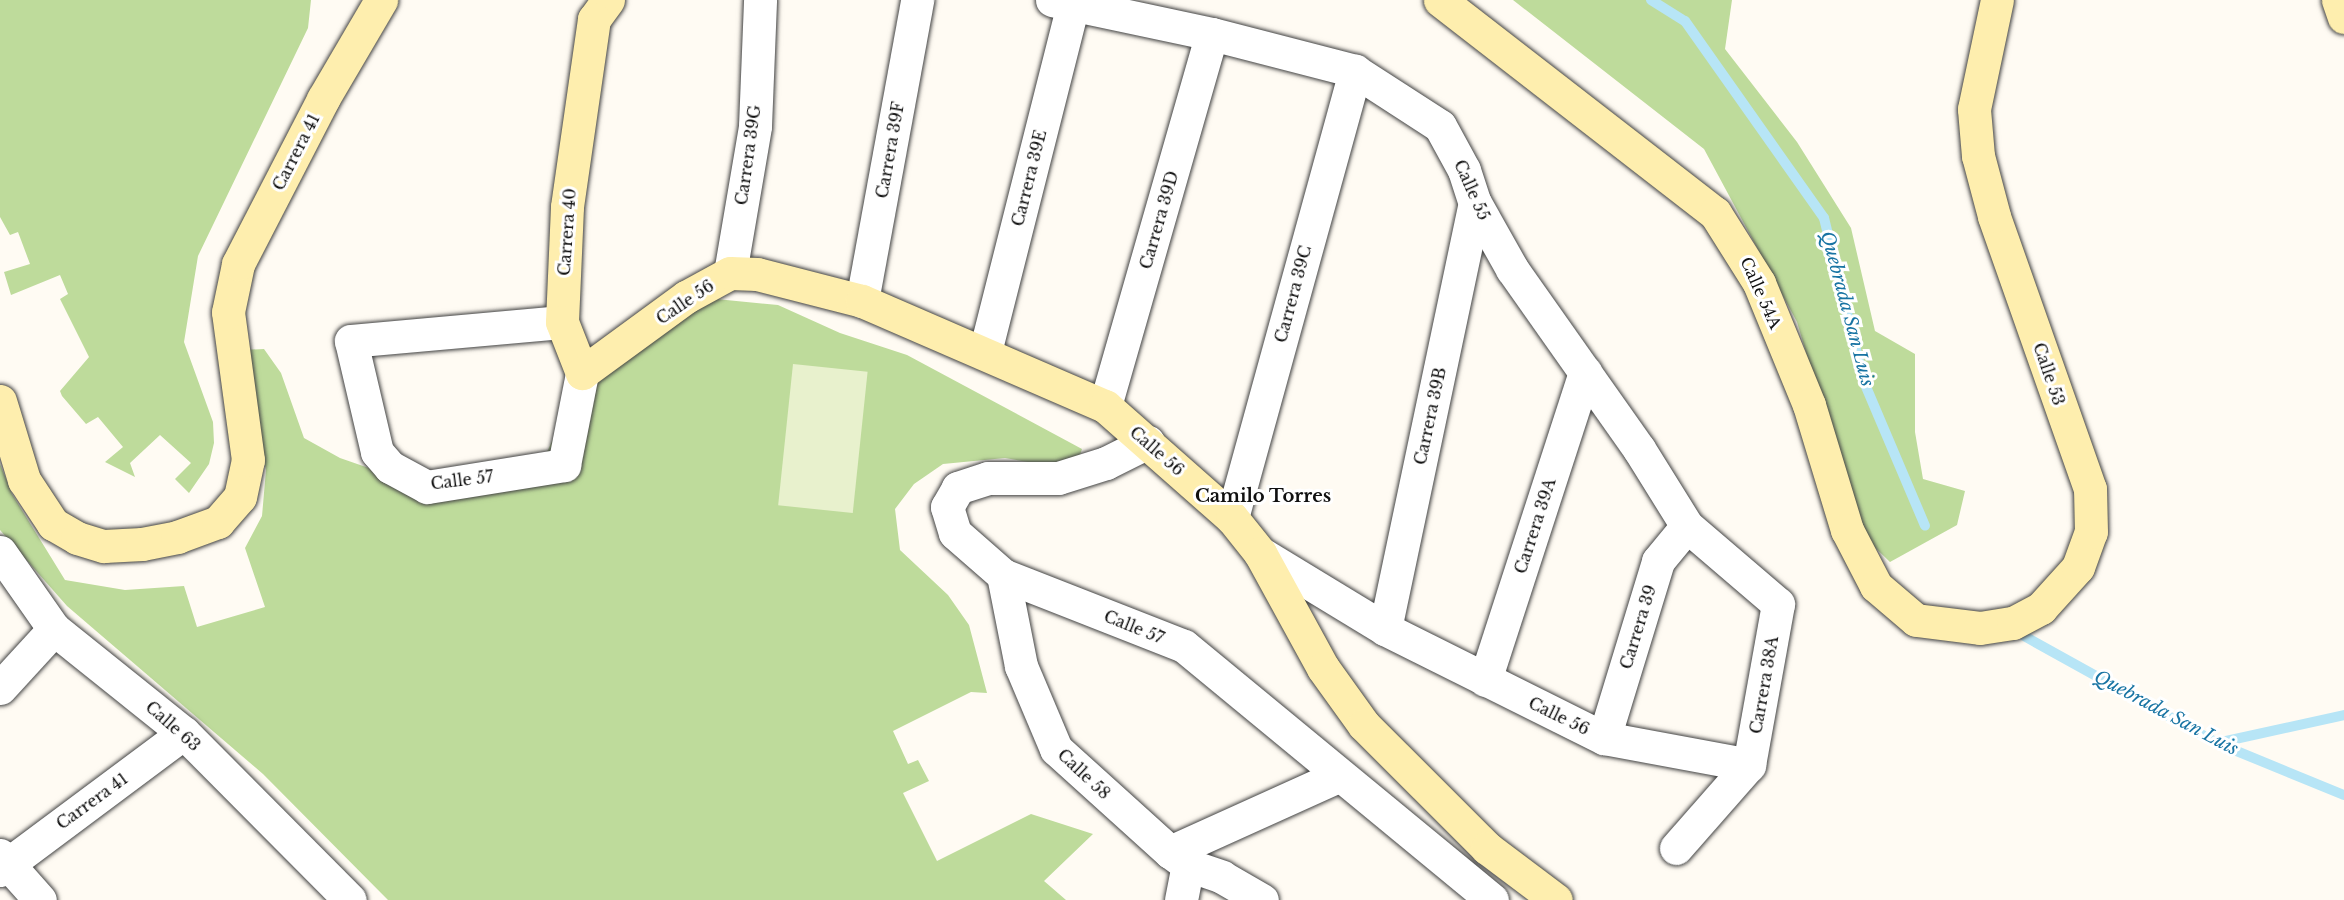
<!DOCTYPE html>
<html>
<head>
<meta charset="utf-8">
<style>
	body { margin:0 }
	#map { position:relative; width:2344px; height:900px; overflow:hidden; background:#fffbf3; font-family:"Libre Baskerville",serif }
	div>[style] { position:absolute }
	.forest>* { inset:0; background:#bedb9b }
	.pitch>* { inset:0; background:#e8f1cd; transform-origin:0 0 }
	.stream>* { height:10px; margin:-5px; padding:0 5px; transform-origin:5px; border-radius:5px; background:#b7e5f6 }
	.roads { filter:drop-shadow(0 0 2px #434343) drop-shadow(0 0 2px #434343) }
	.street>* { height:33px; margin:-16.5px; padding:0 16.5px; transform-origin:16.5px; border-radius:16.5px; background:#fff }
	.secondary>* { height:33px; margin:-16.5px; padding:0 16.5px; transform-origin:16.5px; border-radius:16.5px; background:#feeeae }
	span { translate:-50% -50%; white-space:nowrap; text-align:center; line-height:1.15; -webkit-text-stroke:6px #fff; paint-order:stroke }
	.street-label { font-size:16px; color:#101010 }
	.water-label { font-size:18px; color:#1874a3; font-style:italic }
	.neighbourhood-label { font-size:18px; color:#101010; font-weight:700 }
</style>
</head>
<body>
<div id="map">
	<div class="forest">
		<div style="clip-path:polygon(0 0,311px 0,308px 28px,198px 256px,184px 342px,213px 422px,214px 443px,209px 464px,189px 493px,175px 479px,191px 463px,160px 435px,130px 463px,135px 477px,105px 462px,123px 447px,98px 417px,86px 424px,62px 396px,60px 391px,89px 357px,60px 299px,68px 294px,60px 275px,11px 295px,4px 272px,30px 264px,18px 232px,10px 235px,0 217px)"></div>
		<div style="clip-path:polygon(1513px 0,1732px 0,1725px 49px,1797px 142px,1851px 228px,1875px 331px,1915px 354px,1915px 432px,1923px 479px,1965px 491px,1957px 525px,1890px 562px,1860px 533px,1797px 322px,1704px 149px)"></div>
		<div style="clip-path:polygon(706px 298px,778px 305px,840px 333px,907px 355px,1082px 449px,1075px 470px,1005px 458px,943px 464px,914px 484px,895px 509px,900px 550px,948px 595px,969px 625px,987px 693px,971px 692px,893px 731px,908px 764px,918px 760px,929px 781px,903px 793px,937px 861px,1031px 814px,1093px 834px,1044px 881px,1066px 900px,388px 900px,263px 774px,67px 606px,0 530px,0 464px,12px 494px,65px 580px,125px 590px,184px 586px,197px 627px,265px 607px,245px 548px,262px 516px,266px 470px,241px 350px,264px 349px,281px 373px,304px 438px,340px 458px,386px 474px,525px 476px,548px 450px,582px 373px)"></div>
	</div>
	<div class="pitch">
		<div style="left:793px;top:364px;width:75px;height:142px;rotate:6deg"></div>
	</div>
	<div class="stream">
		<div style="left:1651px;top:0;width:40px;rotate:32deg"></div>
		<div style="left:1685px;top:21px;width:241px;rotate:54.8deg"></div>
		<div style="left:1824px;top:218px;width:169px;rotate:76.3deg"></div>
		<div style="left:1864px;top:382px;width:156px;rotate:67deg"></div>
		<div style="left:2024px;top:636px;width:221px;rotate:29deg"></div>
		<div style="left:2217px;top:743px;width:137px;rotate:22.3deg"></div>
		<div style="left:2217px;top:743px;width:130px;rotate:-12.4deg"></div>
	</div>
	<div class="roads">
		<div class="street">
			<div style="left:1052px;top:0;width:164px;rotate:12deg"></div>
			<div style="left:1212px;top:34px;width:148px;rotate:14.5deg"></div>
			<div style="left:1355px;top:71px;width:101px;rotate:32.9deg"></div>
			<div style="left:1440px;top:126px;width:50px;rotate:61.4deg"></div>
			<div style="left:1464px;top:170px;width:35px;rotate:72deg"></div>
			<div style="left:1475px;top:203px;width:76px;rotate:60.7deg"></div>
			<div style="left:1512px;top:269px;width:220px;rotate:54.8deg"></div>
			<div style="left:1639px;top:449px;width:91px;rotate:58.1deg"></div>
			<div style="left:1687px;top:526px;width:120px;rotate:40.6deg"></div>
			<div style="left:1778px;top:604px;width:164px;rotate:100.2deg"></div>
			<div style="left:730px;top:273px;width:149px;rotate:-80.3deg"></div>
			<div style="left:755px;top:126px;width:126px;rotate:-87.7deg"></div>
			<div style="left:862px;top:301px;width:306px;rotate:-79.6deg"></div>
			<div style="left:562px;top:322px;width:212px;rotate:174.9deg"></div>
			<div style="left:351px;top:341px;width:114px;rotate:76.8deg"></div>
			<div style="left:377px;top:452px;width:20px;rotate:49deg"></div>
			<div style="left:390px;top:467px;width:42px;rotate:28.4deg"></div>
			<div style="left:427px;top:487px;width:139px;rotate:-9.1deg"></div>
			<div style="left:564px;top:465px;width:94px;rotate:-78.9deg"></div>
			<div style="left:985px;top:352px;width:359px;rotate:-75.8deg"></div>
			<div style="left:1105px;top:406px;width:387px;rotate:-74deg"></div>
			<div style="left:1148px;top:442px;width:47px;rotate:153.4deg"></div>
			<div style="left:1106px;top:463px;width:50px;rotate:162.6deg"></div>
			<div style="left:1058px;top:478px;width:70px;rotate:180deg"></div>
			<div style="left:988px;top:478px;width:32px;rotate:162deg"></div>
			<div style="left:958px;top:488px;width:22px;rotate:120deg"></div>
			<div style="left:947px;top:507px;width:27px;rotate:73deg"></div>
			<div style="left:955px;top:533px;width:64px;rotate:41.2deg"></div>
			<div style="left:1003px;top:575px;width:194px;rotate:21.4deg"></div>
			<div style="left:1184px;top:646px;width:399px;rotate:39.5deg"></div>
			<div style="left:1232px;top:518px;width:464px;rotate:-74.6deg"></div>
			<div style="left:0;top:552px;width:94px;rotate:55deg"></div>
			<div style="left:54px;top:629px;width:166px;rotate:38.7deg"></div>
			<div style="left:184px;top:733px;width:235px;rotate:45.2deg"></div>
			<div style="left:1260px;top:553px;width:146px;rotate:31.3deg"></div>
			<div style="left:1385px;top:629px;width:245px;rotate:26.5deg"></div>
			<div style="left:1604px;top:738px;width:147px;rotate:10.5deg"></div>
			<div style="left:1003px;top:575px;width:93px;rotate:78.8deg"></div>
			<div style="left:1021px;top:666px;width:90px;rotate:67.1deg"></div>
			<div style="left:1056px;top:749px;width:154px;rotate:42.1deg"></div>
			<div style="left:1170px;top:852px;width:22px;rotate:36deg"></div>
			<div style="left:1188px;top:865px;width:36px;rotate:19deg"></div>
			<div style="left:1222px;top:877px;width:46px;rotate:29.9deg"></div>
			<div style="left:1385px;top:629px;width:435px;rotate:-78.1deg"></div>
			<div style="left:1485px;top:680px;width:324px;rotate:-72deg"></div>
			<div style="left:0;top:688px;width:80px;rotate:-47.5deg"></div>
			<div style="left:1604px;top:738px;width:185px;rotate:-73deg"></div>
			<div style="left:1658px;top:561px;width:45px;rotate:-50.4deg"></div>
			<div style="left:1676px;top:848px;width:111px;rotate:-48.7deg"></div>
			<div style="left:1170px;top:852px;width:184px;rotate:-24.3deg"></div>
			<div style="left:0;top:855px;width:60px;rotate:48.4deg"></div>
			<div style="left:0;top:870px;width:229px;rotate:-36.7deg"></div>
			<div style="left:1181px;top:900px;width:36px;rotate:-79deg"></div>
		</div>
		<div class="secondary">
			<div style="left:608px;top:0;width:24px;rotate:126deg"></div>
			<div style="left:594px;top:19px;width:190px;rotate:98.2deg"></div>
			<div style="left:567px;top:207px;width:115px;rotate:92.5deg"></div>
			<div style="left:562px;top:322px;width:55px;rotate:68.6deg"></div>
			<div style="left:582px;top:373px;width:129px;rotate:-36.2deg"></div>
			<div style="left:686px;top:297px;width:50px;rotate:-28.6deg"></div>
			<div style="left:730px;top:273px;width:27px;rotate:2deg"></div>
			<div style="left:757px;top:274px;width:108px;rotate:14.4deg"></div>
			<div style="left:862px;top:301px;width:265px;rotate:23.4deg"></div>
			<div style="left:1105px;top:406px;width:169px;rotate:41.4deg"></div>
			<div style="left:1232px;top:518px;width:45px;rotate:51.3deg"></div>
			<div style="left:1260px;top:553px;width:131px;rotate:61.3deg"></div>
			<div style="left:1323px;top:668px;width:70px;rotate:54.3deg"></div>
			<div style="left:1364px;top:725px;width:174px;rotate:45deg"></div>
			<div style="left:1487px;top:848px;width:86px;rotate:37deg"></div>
			<div style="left:1440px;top:0;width:348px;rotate:37.8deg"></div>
			<div style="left:1715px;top:213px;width:83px;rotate:57.8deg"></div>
			<div style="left:1759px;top:283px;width:132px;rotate:67.7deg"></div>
			<div style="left:1809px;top:405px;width:131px;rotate:73.1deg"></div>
			<div style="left:1847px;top:530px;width:63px;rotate:62.6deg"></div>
			<div style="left:1876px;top:586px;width:52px;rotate:40.4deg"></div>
			<div style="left:1916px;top:620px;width:64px;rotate:7.1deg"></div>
			<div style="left:1980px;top:628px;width:33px;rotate:-9deg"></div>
			<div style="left:2013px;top:623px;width:32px;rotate:-28deg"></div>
			<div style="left:2041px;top:608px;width:55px;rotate:-47.9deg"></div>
			<div style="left:2078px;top:567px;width:37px;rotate:-70deg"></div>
			<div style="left:2091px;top:532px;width:43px;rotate:-91.3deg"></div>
			<div style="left:2090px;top:489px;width:289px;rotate:-109.4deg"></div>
			<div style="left:1994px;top:216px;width:62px;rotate:-104.9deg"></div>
			<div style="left:1978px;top:156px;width:47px;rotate:-94.9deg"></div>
			<div style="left:1974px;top:109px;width:111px;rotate:-78.1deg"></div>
			<div style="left:2338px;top:0;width:18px;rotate:71deg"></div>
			<div style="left:0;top:401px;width:83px;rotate:73.1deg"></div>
			<div style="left:24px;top:480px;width:53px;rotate:56.6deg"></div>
			<div style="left:53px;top:524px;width:28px;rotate:30deg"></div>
			<div style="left:77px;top:538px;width:28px;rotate:17deg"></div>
			<div style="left:104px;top:546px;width:38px;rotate:-3deg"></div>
			<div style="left:142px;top:544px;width:36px;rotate:-11deg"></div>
			<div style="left:177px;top:537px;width:44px;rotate:-20.1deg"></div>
			<div style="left:218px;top:522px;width:33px;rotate:-49deg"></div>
			<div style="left:240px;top:497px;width:38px;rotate:-78deg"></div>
			<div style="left:248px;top:460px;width:149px;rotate:-97.7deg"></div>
			<div style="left:228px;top:312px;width:49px;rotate:-78.2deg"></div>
			<div style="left:238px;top:264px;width:186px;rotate:-62.7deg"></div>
			<div style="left:323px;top:99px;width:115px;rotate:-59.6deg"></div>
		</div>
	</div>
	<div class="street-label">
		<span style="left:890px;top:150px;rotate:-80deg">Carrera 39F</span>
		<span style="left:296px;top:152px;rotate:-63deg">Carrera 41</span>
		<span style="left:748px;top:155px;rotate:-82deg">Carrera 39G</span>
		<span style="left:1029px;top:178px;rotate:-76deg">Carrera 39E</span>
		<span style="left:1472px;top:190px;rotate:66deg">Calle 55</span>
		<span style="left:1159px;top:220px;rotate:-74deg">Carrera 39D</span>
		<span style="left:567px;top:232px;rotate:-86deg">Carrera 40</span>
		<span style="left:1761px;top:293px;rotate:66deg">Calle 54A</span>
		<span style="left:1293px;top:294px;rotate:-75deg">Carrera 39C</span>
		<span style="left:685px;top:302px;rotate:-34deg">Calle 56</span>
		<span style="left:2049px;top:374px;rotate:71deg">Calle 53</span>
		<span style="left:1430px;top:416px;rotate:-78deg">Carrera 39B</span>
		<span style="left:1157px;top:451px;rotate:41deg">Calle 56</span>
		<span style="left:462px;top:480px;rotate:-7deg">Calle 57</span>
		<span style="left:1535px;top:526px;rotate:-72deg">Carrera 39A</span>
		<span style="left:1134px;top:627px;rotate:22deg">Calle 57</span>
		<span style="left:1638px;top:627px;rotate:-73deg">Carrera 39</span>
		<span style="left:1764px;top:685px;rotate:-80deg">Carrera 38A</span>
		<span style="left:1559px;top:716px;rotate:26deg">Calle 56</span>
		<span style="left:173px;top:726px;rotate:41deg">Calle 63</span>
		<span style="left:1084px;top:774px;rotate:43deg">Calle 58</span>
		<span style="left:92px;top:801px;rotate:-36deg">Carrera 41</span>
	</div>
	<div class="water-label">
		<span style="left:1847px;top:309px;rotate:75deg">Quebrada San Luis</span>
		<span style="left:2166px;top:713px;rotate:28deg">Quebrada San Luis</span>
	</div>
	<div class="neighbourhood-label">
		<span style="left:1263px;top:496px">Camilo Torres</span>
	</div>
</div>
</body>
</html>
